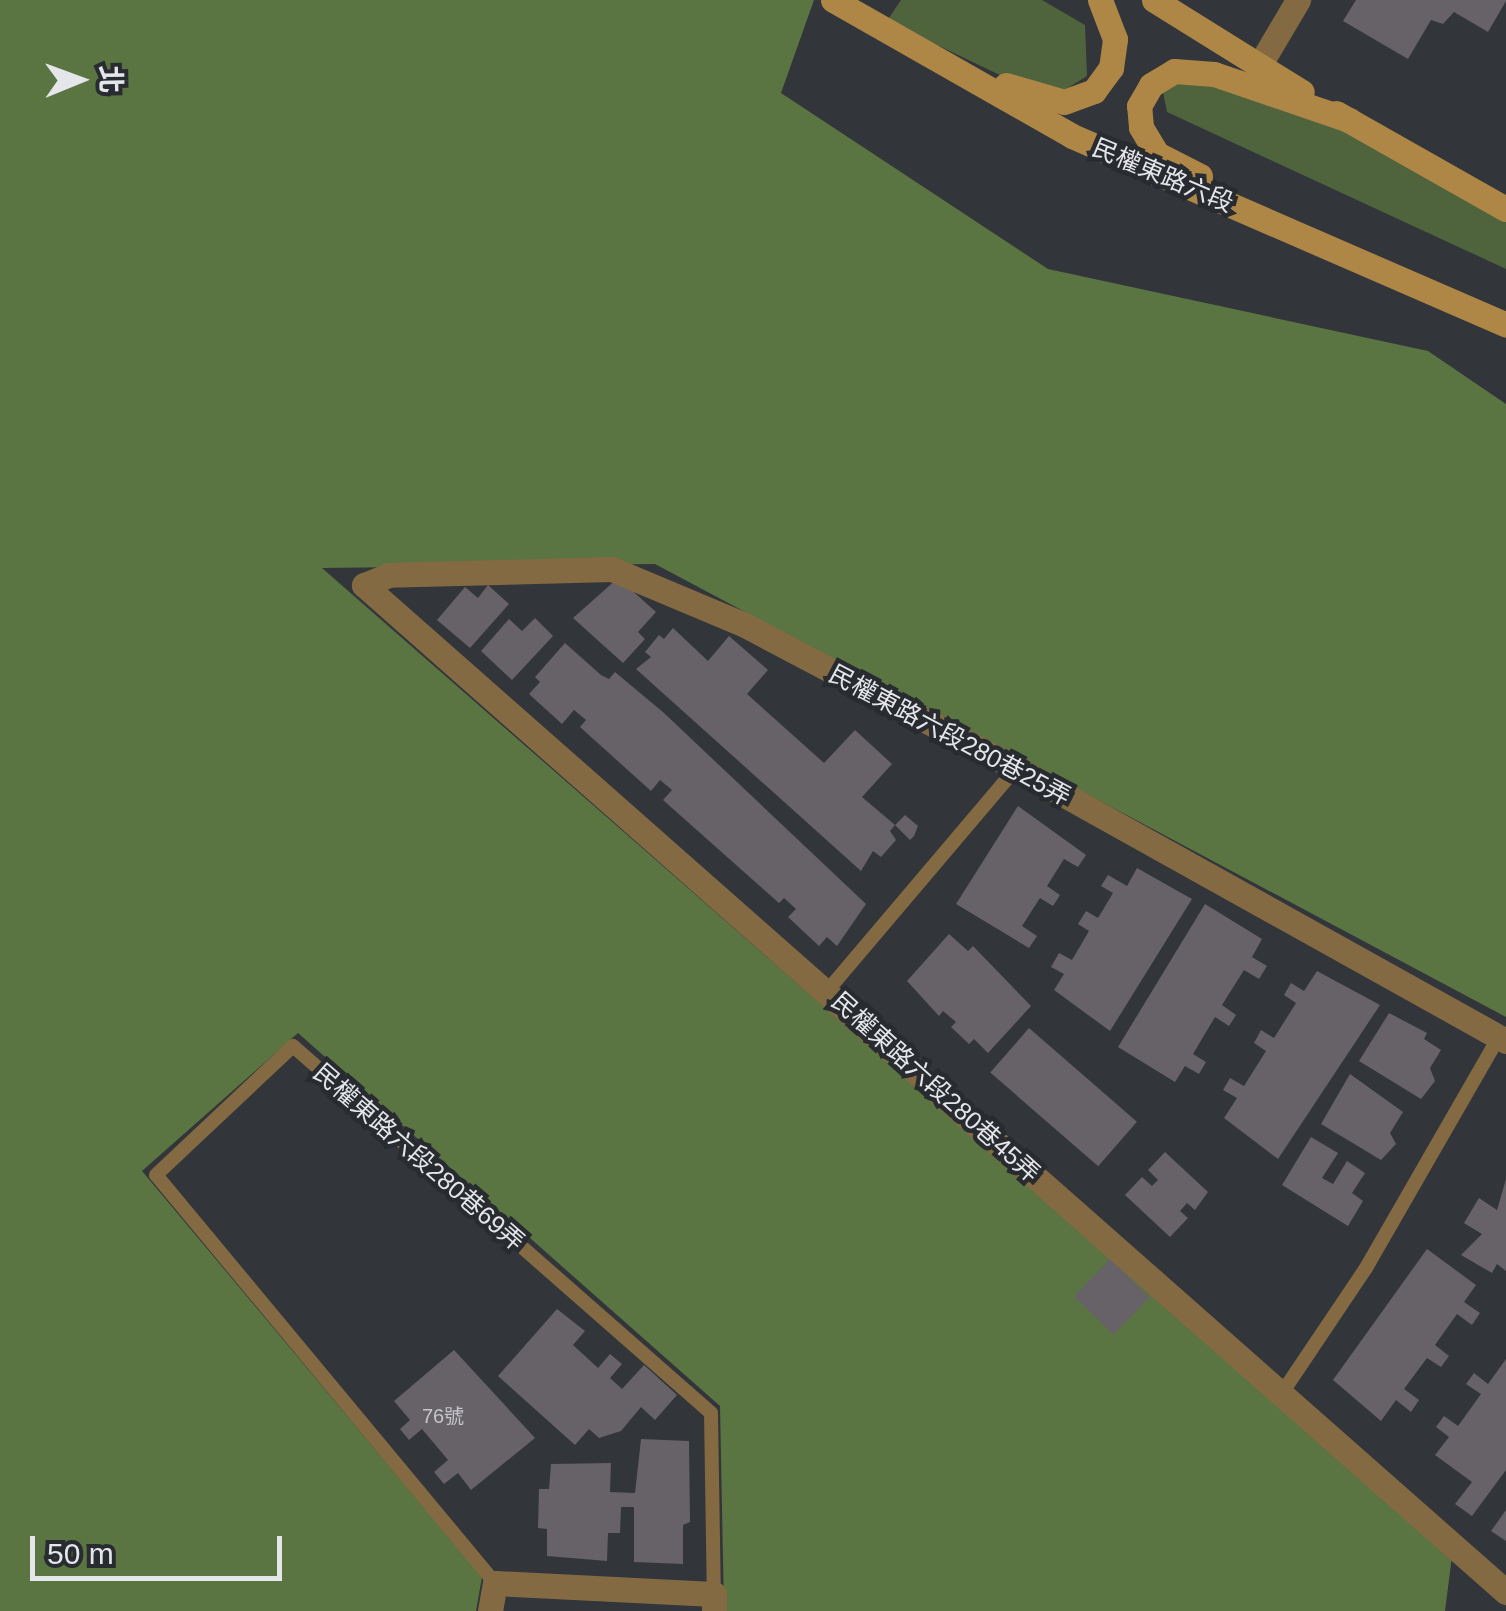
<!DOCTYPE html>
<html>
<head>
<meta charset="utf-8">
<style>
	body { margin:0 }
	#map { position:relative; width:1506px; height:1611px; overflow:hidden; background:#32353a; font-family:Helvetica,"Noto Sans TC",sans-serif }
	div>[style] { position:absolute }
	.green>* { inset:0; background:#4f633d }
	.forest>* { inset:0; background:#5a7442 }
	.building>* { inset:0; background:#666268; transform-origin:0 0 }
	.lane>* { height:14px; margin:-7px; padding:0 7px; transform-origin:7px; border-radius:7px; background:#836a43 }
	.street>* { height:25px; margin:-12.5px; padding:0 12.5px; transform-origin:12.5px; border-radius:12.5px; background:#836a43 }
	.secondary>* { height:25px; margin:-12.5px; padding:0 12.5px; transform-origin:12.5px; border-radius:12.5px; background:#ae8646 }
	span { translate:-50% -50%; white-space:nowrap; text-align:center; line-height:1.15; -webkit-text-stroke:9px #282b30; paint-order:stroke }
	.number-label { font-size:20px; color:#c5c5ca }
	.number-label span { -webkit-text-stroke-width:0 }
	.street-label { font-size:25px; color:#e5e6ea }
	.north { position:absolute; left:30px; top:30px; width:100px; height:100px; -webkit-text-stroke:8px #282b30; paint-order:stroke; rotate:89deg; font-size:28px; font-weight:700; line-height:40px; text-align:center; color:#e5e6ea }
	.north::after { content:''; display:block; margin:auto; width:35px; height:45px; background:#e5e6ea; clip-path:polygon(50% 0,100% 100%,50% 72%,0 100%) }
	.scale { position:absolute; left:30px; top:1536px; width:252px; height:45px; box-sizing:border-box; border:5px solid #e5e6ea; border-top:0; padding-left:12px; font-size:30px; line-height:35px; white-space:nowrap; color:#e5e6ea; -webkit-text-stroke:8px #282b30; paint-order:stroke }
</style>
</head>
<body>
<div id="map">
	<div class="green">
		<div style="clip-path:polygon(901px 0,1042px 0,1085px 25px,1087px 76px,1050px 99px,887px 21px)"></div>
		<div style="clip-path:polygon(1178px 69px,1368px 133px,1506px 217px,1506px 269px,1167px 112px,1162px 87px)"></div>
	</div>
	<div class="forest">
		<div style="clip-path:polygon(0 0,814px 0,781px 93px,1048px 269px,1428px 351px,1506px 404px,1506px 1017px,655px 564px,322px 568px,1452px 1556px,1445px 1611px,724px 1611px,720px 1406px,298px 1033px,142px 1171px,482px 1577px,476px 1611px,0 1611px)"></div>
	</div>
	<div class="building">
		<div style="clip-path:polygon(1356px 0,1506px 0,1506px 1px,1488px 32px,1454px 12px,1443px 24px,1431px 20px,1408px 59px,1343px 21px)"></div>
		<div style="clip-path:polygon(618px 578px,656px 612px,638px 632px,645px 639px,623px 663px,573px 618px)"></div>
		<div style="clip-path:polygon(488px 585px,509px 604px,470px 648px,437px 620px,465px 587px,478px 598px)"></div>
		<div style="clip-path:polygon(535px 618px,553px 636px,512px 680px,481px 651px,509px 619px,522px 631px)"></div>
		<div style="clip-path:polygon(673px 628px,708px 661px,729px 636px,768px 670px,747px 694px,824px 763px,855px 730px,892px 764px,862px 797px,895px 825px,905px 815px,918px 826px,914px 836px,910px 840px,895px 825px,890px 831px,896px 840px,881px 857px,873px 851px,861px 871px,636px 669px,651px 657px,645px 652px,659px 635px,664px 639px)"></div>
		<div style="clip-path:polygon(565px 643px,601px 675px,609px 679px,615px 672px,664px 713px,866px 904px,837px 946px,827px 937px,819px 946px,788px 917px,796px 909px,784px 898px,779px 903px,663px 800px,672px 790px,660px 780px,651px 791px,580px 727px,586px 720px,574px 710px,562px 724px,529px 694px,540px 682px,535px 677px)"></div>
		<div style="clip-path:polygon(1018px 806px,1086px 855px,1078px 867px,1064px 859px,1047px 886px,1060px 895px,1053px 906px,1040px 898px,1022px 926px,1037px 936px,1029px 948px,956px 904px)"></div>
		<div style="clip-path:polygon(1137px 868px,1192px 899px,1110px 1031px,1054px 990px,1064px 974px,1051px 967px,1059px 953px,1072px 960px,1089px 931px,1078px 924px,1086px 911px,1098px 918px,1113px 893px,1101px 886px,1108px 875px,1127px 886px)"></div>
		<div style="clip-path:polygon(1205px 904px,1262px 939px,1252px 957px,1267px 966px,1259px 979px,1244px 970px,1222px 1005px,1236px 1015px,1229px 1026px,1215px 1017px,1193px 1054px,1206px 1062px,1199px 1074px,1185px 1066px,1175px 1082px,1118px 1047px)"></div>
		<div style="clip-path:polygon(949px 934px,968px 951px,973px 946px,1031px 1006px,988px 1053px,974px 1039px,969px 1044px,951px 1027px,956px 1022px,943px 1011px,939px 1016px,907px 981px)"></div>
		<div style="clip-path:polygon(1317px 971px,1380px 1005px,1278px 1159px,1224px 1118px,1237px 1098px,1223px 1090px,1230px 1078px,1244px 1086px,1266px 1051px,1254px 1043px,1261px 1030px,1274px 1038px,1296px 1003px,1284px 995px,1291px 983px,1304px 991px)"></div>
		<div style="clip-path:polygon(1389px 1013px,1427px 1033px,1424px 1039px,1441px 1050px,1430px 1068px,1435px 1081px,1421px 1099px,1359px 1061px)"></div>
		<div style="left:1029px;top:1028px;width:143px;height:59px;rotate:41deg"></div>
		<div style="clip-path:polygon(1350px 1074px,1403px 1112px,1390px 1133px,1396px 1144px,1381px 1160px,1321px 1124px)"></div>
		<div style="clip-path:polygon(1311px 1137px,1338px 1153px,1322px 1178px,1333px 1184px,1347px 1161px,1365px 1173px,1352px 1193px,1363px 1201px,1348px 1226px,1282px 1185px)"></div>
		<div style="clip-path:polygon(1165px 1152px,1208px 1192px,1195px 1210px,1187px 1203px,1180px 1211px,1188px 1218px,1170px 1237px,1125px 1195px,1142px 1177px,1152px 1186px,1158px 1180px,1148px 1170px)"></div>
		<div style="clip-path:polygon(1506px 1179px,1506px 1271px,1497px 1264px,1492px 1273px,1461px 1255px,1482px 1234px,1464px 1223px,1479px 1198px,1497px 1210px)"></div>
		<div style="clip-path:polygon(1427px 1249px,1476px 1285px,1464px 1302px,1480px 1313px,1472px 1325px,1457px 1314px,1435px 1345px,1449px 1356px,1441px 1367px,1427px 1358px,1404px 1389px,1419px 1400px,1411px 1412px,1396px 1400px,1381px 1421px,1333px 1380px)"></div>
		<div style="left:1110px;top:1259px;width:55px;height:52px;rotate:44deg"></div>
		<div style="clip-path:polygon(557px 1309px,585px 1331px,573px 1345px,598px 1368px,610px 1354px,622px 1364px,610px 1378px,622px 1389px,644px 1365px,677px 1395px,655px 1420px,641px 1407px,621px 1431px,599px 1438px,589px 1429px,575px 1445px,498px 1376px)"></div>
		<div style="clip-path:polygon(454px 1350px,535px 1438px,471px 1490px,458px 1473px,444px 1484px,434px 1472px,448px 1460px,422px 1429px,409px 1440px,400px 1429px,410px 1420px,394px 1401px)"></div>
		<div style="clip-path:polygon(1506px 1359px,1506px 1470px,1472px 1516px,1455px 1504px,1472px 1482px,1435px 1455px,1449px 1437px,1436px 1427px,1444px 1416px,1458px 1426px,1481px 1394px,1466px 1384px,1474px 1373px,1488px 1384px)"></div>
		<div style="clip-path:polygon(641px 1439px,689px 1441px,690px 1522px,683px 1525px,683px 1564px,634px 1562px,634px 1507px,621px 1507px,620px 1533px,608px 1533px,607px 1561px,547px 1556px,547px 1529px,538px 1528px,539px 1489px,549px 1489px,551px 1464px,611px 1463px,610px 1492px,635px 1493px)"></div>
		<div style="clip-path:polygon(1506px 1510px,1506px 1541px,1491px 1531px)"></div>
	</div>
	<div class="lane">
		<div style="left:828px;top:990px;width:291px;rotate:-49.7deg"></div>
		<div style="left:1280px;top:1396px;width:154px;rotate:-56.1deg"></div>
		<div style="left:1366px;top:1268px;width:267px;rotate:-60.1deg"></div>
		<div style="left:495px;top:1583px;width:530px;rotate:-129.72deg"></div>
		<div style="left:156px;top:1175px;width:188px;rotate:-43.3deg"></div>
		<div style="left:293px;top:1046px;width:556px;rotate:41.28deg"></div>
		<div style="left:711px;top:1413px;width:181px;rotate:89.1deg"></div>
	</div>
	<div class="street">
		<div style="left:1259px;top:66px;width:77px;rotate:-59.4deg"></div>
		<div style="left:1506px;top:1041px;width:561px;rotate:-150.88deg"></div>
		<div style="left:1016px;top:768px;width:306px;rotate:-152.2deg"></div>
		<div style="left:745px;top:625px;width:144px;rotate:-157.2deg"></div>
		<div style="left:612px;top:569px;width:223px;rotate:178.5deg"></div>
		<div style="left:389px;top:575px;width:27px;rotate:158deg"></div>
		<div style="left:364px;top:585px;width:1523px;rotate:41.41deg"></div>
		<div style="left:490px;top:1611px;width:28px;rotate:-80deg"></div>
		<div style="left:495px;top:1583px;width:219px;rotate:2.9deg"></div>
		<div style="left:714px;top:1594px;width:17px;rotate:90deg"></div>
	</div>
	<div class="secondary">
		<div style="left:833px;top:0;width:275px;rotate:29.6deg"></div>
		<div style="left:1072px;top:136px;width:473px;rotate:23.5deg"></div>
		<div style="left:1154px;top:0;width:174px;rotate:31.9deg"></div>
		<div style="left:1006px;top:85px;width:60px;rotate:16.3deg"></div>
		<div style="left:1064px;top:102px;width:32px;rotate:-20deg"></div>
		<div style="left:1094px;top:91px;width:29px;rotate:-54deg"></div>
		<div style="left:1111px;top:68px;width:29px;rotate:-82deg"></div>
		<div style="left:1115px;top:39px;width:42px;rotate:-111deg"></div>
		<div style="left:1336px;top:113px;width:195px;rotate:29.5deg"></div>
		<div style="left:1200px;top:176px;width:48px;rotate:-152.9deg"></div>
		<div style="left:1157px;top:154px;width:31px;rotate:-121deg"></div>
		<div style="left:1141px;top:127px;width:21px;rotate:-95deg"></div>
		<div style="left:1139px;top:106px;width:24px;rotate:-60deg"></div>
		<div style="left:1151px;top:85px;width:27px;rotate:-31deg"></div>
		<div style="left:1174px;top:71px;width:40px;rotate:4.3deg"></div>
		<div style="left:1214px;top:74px;width:143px;rotate:18.8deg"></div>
	</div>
	<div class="number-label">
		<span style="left:443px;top:1416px">76號</span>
	</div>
	<div class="street-label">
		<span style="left:1163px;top:175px;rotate:23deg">民權東路六段</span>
		<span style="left:950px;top:735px;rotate:28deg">民權東路六段280巷25弄</span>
		<span style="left:936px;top:1087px;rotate:42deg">民權東路六段280巷45弄</span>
		<span style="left:419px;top:1157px;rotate:41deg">民權東路六段280巷69弄</span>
	</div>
	<div class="north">北</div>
	<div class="scale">50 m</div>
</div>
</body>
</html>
